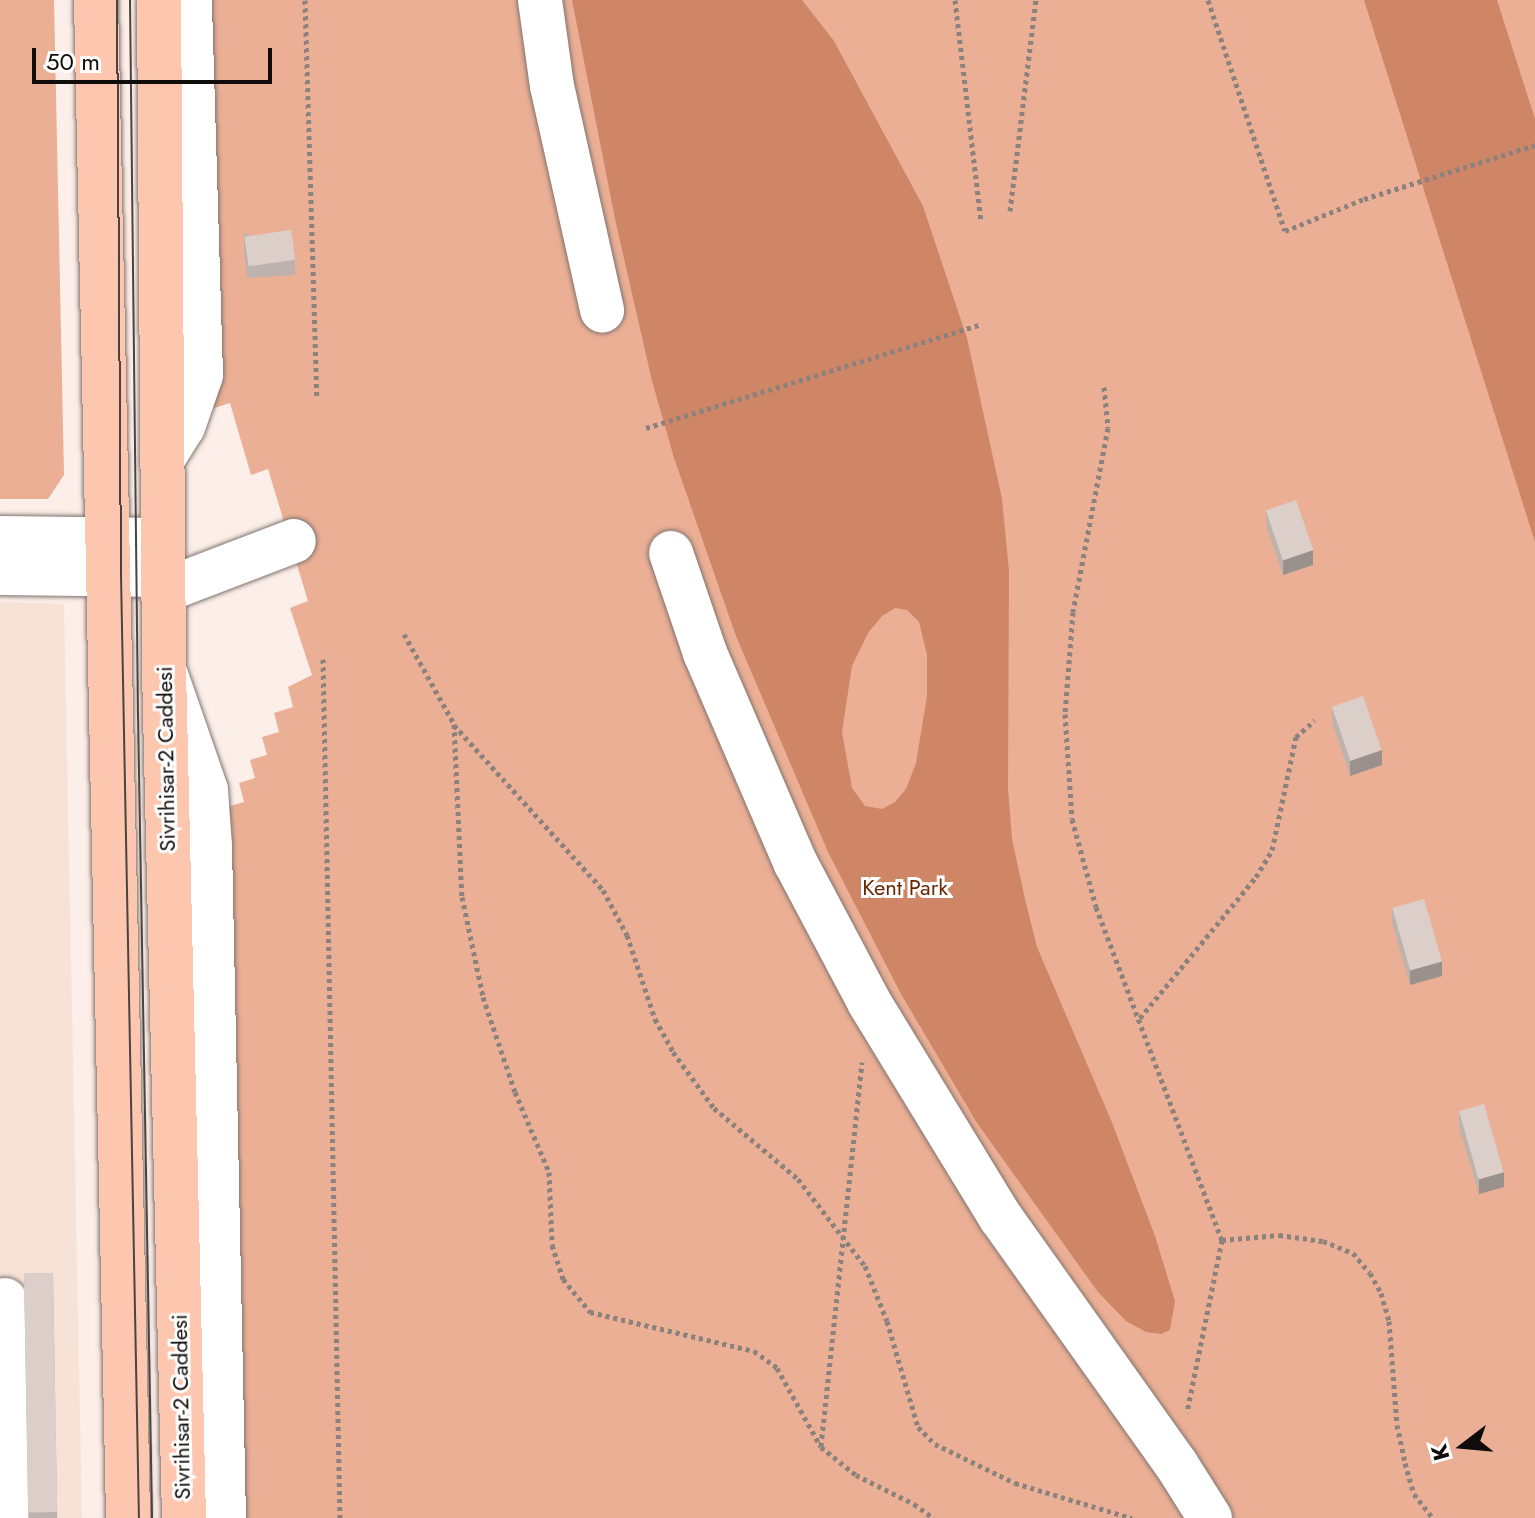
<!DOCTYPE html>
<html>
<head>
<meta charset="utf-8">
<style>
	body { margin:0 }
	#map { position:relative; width:1535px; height:1518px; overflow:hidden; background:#fceee8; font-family:Jost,sans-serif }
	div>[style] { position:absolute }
	.built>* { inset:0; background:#f7e2d8 }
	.green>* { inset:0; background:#ebaf95 }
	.water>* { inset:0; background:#ce8666 }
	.path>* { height:5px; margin-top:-2.5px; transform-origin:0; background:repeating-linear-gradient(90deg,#8b827e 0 4px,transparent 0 8px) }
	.roads { filter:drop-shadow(0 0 2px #80746f) drop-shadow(0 0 2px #80746f) }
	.minor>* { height:44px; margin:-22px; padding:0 22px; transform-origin:22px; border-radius:22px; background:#fff }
	.major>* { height:44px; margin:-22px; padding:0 22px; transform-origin:22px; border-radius:22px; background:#fdc7af }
	.tram>* { height:2px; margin:-1px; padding:0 1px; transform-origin:1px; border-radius:1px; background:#4a4340 }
	.wall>* { inset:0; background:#bdb2ad; transform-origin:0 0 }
	.shaded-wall>* { inset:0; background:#9a918d }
	.building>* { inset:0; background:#dccfc9; transform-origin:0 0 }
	span { translate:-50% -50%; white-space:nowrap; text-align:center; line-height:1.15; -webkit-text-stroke:6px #fff; paint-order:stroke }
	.street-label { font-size:22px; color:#100c0a }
	.park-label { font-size:22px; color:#692802 }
	.north { position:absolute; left:1423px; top:1406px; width:80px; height:80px; -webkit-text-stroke:6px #fff; paint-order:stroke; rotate:254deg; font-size:22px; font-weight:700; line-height:32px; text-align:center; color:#100c0a }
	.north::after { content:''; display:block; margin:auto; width:28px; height:36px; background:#100c0a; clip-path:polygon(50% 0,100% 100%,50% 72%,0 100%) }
	.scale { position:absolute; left:32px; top:48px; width:240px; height:36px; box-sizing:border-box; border:4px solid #100c0a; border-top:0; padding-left:10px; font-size:24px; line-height:28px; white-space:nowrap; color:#100c0a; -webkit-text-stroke:6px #fff; paint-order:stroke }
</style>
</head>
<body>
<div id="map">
	<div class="built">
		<div style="clip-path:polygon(0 602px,64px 604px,82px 1518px,0 1518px)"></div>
	</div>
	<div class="green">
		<div style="clip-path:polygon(0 0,54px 0,64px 475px,48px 499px,0 499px)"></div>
		<div style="clip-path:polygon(201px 0,1535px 0,1535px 1518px,236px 1518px,224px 808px,244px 802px,239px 783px,255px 778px,250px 760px,267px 755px,262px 737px,279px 732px,274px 713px,293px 707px,288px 687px,312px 675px,290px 608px,308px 601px,268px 469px,251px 475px,230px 403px,214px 408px)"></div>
	</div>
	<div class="water">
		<div style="clip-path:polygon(evenodd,572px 0,802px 0,834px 41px,923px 206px,967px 338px,1002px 499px,1009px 571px,1008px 788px,1012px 839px,1025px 899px,1037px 947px,1111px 1120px,1155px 1236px,1175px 1301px,1170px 1330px,1161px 1334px,1146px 1332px,1126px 1321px,1098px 1292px,977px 1123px,901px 994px,828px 852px,736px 636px,674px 458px,652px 381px,615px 219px,572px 0,895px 608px,907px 610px,919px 622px,927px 655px,927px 696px,916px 763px,906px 789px,895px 802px,882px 809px,865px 806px,852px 788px,842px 732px,852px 666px,868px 633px,882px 616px,895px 608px)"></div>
		<div style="clip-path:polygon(1364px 0,1497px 0,1535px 119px,1535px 542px)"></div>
	</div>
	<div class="path">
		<div style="left:305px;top:0;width:396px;rotate:88.3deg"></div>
		<div style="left:955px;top:0;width:223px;rotate:83.3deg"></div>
		<div style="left:1208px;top:0;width:243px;rotate:71.6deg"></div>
		<div style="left:1285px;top:231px;width:85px;rotate:-22.1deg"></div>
		<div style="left:1364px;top:199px;width:179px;rotate:-17.5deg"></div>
		<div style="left:1010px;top:211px;width:213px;rotate:-83deg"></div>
		<div style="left:1104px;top:387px;width:41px;rotate:84.4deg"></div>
		<div style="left:1108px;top:428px;width:187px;rotate:100.8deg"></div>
		<div style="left:1073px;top:612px;width:102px;rotate:94.5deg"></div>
		<div style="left:1065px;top:714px;width:105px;rotate:86.2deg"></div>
		<div style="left:1072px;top:819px;width:91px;rotate:74.7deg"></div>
		<div style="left:1096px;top:907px;width:356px;rotate:69.3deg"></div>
		<div style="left:1222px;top:1240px;width:176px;rotate:101.5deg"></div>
		<div style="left:646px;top:428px;width:352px;rotate:-17.2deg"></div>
		<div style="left:404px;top:634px;width:103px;rotate:60.9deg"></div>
		<div style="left:454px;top:724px;width:173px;rotate:87.4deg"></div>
		<div style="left:462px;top:897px;width:102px;rotate:78.1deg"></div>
		<div style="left:483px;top:997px;width:100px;rotate:71.4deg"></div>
		<div style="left:515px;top:1092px;width:87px;rotate:67deg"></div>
		<div style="left:549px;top:1172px;width:73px;rotate:87.6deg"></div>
		<div style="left:552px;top:1245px;width:36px;rotate:72deg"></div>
		<div style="left:563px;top:1279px;width:43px;rotate:50.7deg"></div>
		<div style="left:590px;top:1312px;width:169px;rotate:13.4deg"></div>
		<div style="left:754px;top:1351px;width:29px;rotate:36deg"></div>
		<div style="left:777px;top:1368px;width:90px;rotate:60.9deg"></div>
		<div style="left:821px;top:1447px;width:45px;rotate:38.7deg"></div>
		<div style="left:856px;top:1475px;width:65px;rotate:26.6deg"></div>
		<div style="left:914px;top:1504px;width:24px;rotate:36deg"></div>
		<div style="left:323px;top:659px;width:859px;rotate:88.87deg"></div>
		<div style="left:454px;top:725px;width:222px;rotate:47.9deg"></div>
		<div style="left:603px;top:890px;width:51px;rotate:61.9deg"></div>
		<div style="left:627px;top:935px;width:89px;rotate:71.6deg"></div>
		<div style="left:655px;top:1019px;width:38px;rotate:61deg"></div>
		<div style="left:673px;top:1052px;width:69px;rotate:53.8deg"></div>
		<div style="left:714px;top:1108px;width:110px;rotate:40.2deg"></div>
		<div style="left:798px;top:1179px;width:110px;rotate:52.4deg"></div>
		<div style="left:865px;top:1266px;width:59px;rotate:68.2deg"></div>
		<div style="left:887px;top:1321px;width:110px;rotate:73.7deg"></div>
		<div style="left:918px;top:1427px;width:24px;rotate:45deg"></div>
		<div style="left:935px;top:1444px;width:89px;rotate:26deg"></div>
		<div style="left:1015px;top:1483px;width:122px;rotate:16.7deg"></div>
		<div style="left:1140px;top:1018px;width:183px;rotate:-50.6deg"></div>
		<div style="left:1256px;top:877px;width:31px;rotate:-59deg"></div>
		<div style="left:1272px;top:850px;width:116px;rotate:-78deg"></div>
		<div style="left:1296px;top:737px;width:25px;rotate:-42deg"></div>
		<div style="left:1222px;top:1240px;width:57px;rotate:-5deg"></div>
		<div style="left:1279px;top:1235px;width:44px;rotate:7.8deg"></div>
		<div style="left:1323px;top:1241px;width:32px;rotate:22deg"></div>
		<div style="left:1353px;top:1253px;width:26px;rotate:50deg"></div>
		<div style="left:1370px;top:1273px;width:23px;rotate:61deg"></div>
		<div style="left:1381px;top:1293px;width:29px;rotate:74deg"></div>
		<div style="left:1389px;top:1321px;width:104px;rotate:85.6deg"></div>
		<div style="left:1397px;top:1425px;width:39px;rotate:78deg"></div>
		<div style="left:1405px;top:1463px;width:32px;rotate:74deg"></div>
		<div style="left:1414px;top:1494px;width:31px;rotate:52deg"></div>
		<div style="left:821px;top:1446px;width:386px;rotate:-83.9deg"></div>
	</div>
	<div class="roads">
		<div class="minor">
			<div style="left:540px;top:0;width:87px;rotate:82.1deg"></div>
			<div style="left:552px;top:86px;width:230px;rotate:77.4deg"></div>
			<div style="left:162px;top:460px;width:39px;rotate:-58deg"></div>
			<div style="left:183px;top:427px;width:55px;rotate:-70.9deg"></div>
			<div style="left:201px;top:375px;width:375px;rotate:-91.7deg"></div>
			<div style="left:0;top:538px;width:162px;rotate:0.7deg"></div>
			<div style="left:671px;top:553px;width:106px;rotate:71.2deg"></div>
			<div style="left:705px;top:653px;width:228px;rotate:66.7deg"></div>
			<div style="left:795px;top:862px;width:158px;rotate:62.1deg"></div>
			<div style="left:869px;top:1002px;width:253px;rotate:58.6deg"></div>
			<div style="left:1001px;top:1218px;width:302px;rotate:54.6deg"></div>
			<div style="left:1176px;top:1464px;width:64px;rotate:57.8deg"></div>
			<div style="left:0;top:573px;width:163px;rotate:0.7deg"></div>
			<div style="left:163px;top:591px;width:140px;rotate:-20.9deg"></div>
			<div style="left:166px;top:675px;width:122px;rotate:70.8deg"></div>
			<div style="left:206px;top:790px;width:56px;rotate:85.9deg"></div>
			<div style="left:210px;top:846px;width:672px;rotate:88.81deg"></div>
			<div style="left:5px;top:1300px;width:218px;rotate:88.4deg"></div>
		</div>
		<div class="major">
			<div style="left:96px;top:0;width:1518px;rotate:88.79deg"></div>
			<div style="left:159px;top:0;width:670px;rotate:89.57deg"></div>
			<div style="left:164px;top:670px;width:848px;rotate:88.65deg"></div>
		</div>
	</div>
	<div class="tram">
		<div style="left:117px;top:0;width:575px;rotate:89.6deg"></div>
		<div style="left:121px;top:575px;width:943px;rotate:88.91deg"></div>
		<div style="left:130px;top:0;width:714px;rotate:89.36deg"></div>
		<div style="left:138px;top:714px;width:804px;rotate:89deg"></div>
	</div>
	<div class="wall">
		<div style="clip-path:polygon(244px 233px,295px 260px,295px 275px,247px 278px,244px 248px)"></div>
		<div style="clip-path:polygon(1266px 510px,1313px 565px,1283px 575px,1266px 525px)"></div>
		<div style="clip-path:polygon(1332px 707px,1382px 765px,1350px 776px,1332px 722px)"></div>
		<div style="clip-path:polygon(1392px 908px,1442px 976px,1410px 985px,1392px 923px)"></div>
		<div style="clip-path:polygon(1459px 1112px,1504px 1187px,1479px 1194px,1459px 1127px)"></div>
		<div style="left:53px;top:1273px;width:245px;height:29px;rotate:89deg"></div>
	</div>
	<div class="shaded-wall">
		<div style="clip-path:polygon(1313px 550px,1313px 565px,1283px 575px,1283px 560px)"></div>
		<div style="clip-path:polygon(1382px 750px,1382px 765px,1350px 776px,1350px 761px)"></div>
		<div style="clip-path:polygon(1442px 961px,1442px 976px,1410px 985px,1410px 970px)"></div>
		<div style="clip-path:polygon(1504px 1172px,1504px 1187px,1479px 1194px,1479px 1179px)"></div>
	</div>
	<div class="building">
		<div style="left:291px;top:230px;width:30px;height:47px;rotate:82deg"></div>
		<div style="left:1296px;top:500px;width:53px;height:32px;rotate:71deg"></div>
		<div style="left:1363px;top:696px;width:57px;height:33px;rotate:71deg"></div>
		<div style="left:1424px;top:899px;width:65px;height:33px;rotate:74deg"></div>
		<div style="left:1484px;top:1104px;width:71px;height:26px;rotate:74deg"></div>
		<div style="left:53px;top:1273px;width:239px;height:29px;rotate:89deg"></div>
	</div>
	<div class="street-label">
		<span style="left:166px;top:759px;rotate:-91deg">Sivrihisar-2 Caddesi</span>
		<span style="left:181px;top:1407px;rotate:-91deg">Sivrihisar-2 Caddesi</span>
	</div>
	<div class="park-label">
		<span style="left:905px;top:888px">Kent Park</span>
	</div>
	<div class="north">K</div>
	<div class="scale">50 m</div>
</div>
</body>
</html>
